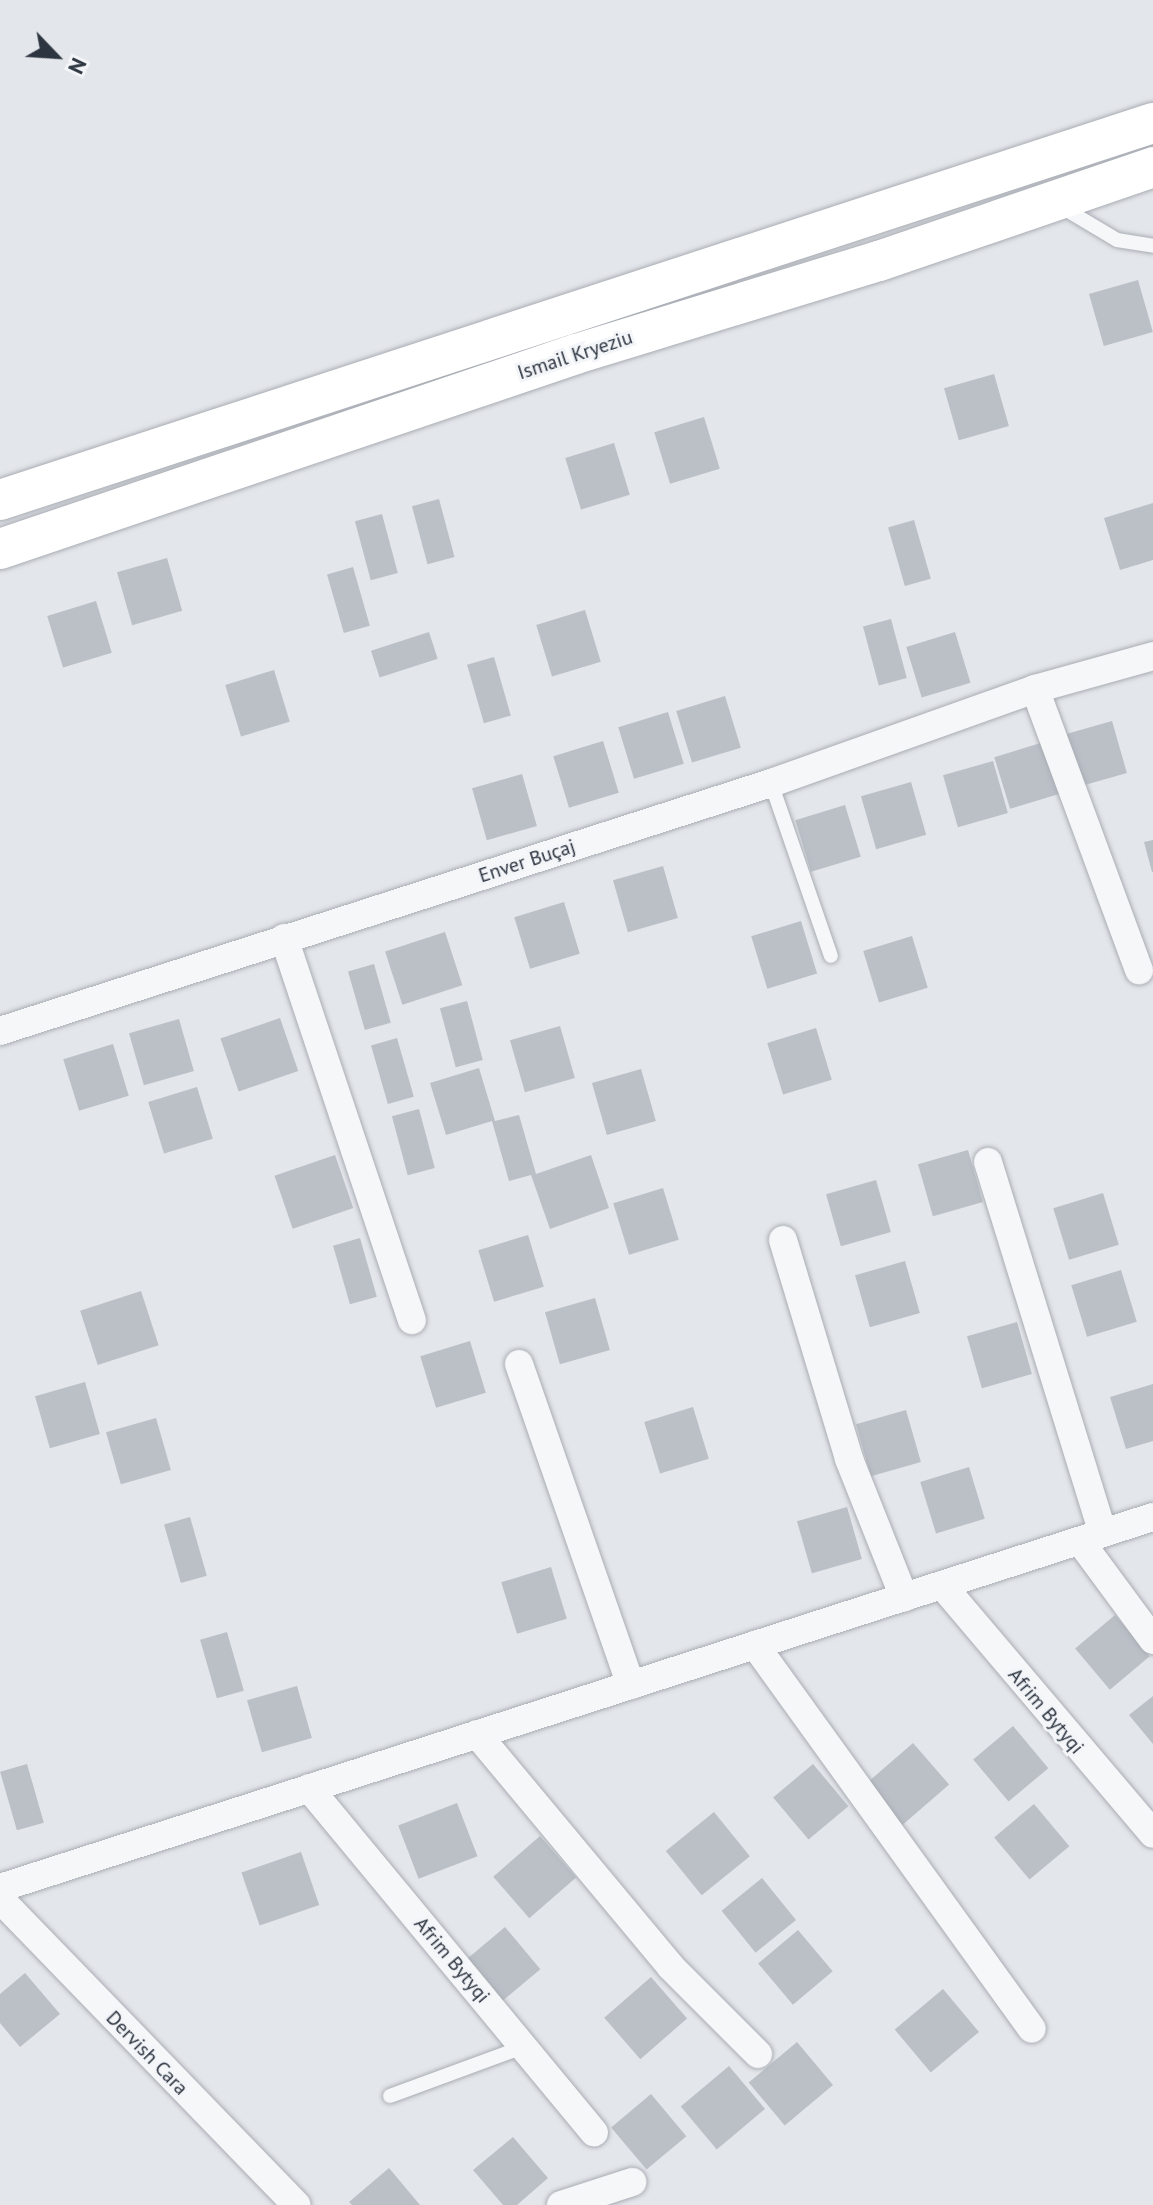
<!DOCTYPE html>
<html>
<head>
<meta charset="utf-8">
<style>
	body { margin:0 }
	#map { position:relative; width:1153px; height:2205px; overflow:hidden; background:#e3e6ea; font-family:"PT Sans",sans-serif }
	div>[style] { position:absolute }
	.building>* { inset:0; background:#bbc0c7; transform-origin:0 0 }
	.roads { filter:drop-shadow(0 0 2px #a9adb4) drop-shadow(0 0 2px #a9adb4) }
	.lane>* { height:14px; margin:-7px; padding:0 7px; transform-origin:7px; border-radius:7px; background:#f6f7f9 }
	.street>* { height:28px; margin:-14px; padding:0 14px; transform-origin:14px; border-radius:14px; background:#f6f7f9 }
	.secondary>* { height:40px; margin:-20px; padding:0 20px; transform-origin:20px; border-radius:20px; background:#fff }
	span { translate:-50% -50%; white-space:nowrap; text-align:center; line-height:1.15; -webkit-text-stroke:6px #f3f5f8; paint-order:stroke }
	.street-label { font-size:20px; color:#2d3541 }
	.north { position:absolute; left:16px; top:16px; width:80px; height:80px; -webkit-text-stroke:6px #f3f5f8; paint-order:stroke; rotate:115deg; font-size:22px; font-weight:700; line-height:32px; text-align:center; color:#2d3541 }
	.north::after { content:''; display:block; margin:auto; width:28px; height:36px; background:#2d3541; clip-path:polygon(50% 0,100% 100%,50% 72%,0 100%) }
</style>
</head>
<body>
<div id="map">
	<div class="building">
		<div style="left:1138px;top:280px;width:54px;height:51px;rotate:74deg"></div>
		<div style="left:994px;top:374px;width:54px;height:52px;rotate:74deg"></div>
		<div style="left:704px;top:417px;width:54px;height:52px;rotate:73deg"></div>
		<div style="left:614px;top:443px;width:54px;height:51px;rotate:73deg"></div>
		<div style="left:439px;top:499px;width:60px;height:28px;rotate:75deg"></div>
		<div style="clip-path:polygon(1153px 503px,1153px 560px,1120px 570px,1104px 518px)"></div>
		<div style="left:382px;top:514px;width:61px;height:28px;rotate:75deg"></div>
		<div style="left:914px;top:520px;width:61px;height:27px;rotate:74deg"></div>
		<div style="left:167px;top:558px;width:55px;height:52px;rotate:74deg"></div>
		<div style="left:353px;top:567px;width:61px;height:27px;rotate:74deg"></div>
		<div style="left:96px;top:601px;width:54px;height:51px;rotate:73deg"></div>
		<div style="left:585px;top:610px;width:54px;height:51px;rotate:73deg"></div>
		<div style="left:891px;top:619px;width:61px;height:29px;rotate:75deg"></div>
		<div style="left:429px;top:632px;width:28px;height:61px;rotate:72deg"></div>
		<div style="left:955px;top:632px;width:53px;height:51px;rotate:73deg"></div>
		<div style="left:494px;top:657px;width:61px;height:28px;rotate:74deg"></div>
		<div style="left:274px;top:670px;width:54px;height:51px;rotate:73deg"></div>
		<div style="left:725px;top:696px;width:54px;height:51px;rotate:73deg"></div>
		<div style="left:668px;top:712px;width:54px;height:52px;rotate:73deg"></div>
		<div style="left:1112px;top:721px;width:54px;height:52px;rotate:74deg"></div>
		<div style="left:603px;top:741px;width:54px;height:52px;rotate:73deg"></div>
		<div style="left:1044px;top:742px;width:54px;height:52px;rotate:73deg"></div>
		<div style="left:993px;top:761px;width:54px;height:52px;rotate:74deg"></div>
		<div style="left:522px;top:774px;width:54px;height:52px;rotate:74deg"></div>
		<div style="left:911px;top:782px;width:55px;height:52px;rotate:74deg"></div>
		<div style="left:845px;top:805px;width:54px;height:52px;rotate:73deg"></div>
		<div style="clip-path:polygon(1153px 840px,1153px 872px,1152px 872px,1144px 842px)"></div>
		<div style="left:663px;top:866px;width:54px;height:52px;rotate:74deg"></div>
		<div style="left:564px;top:902px;width:54px;height:52px;rotate:73deg"></div>
		<div style="left:801px;top:921px;width:55px;height:52px;rotate:73deg"></div>
		<div style="left:445px;top:932px;width:56px;height:63px;rotate:72deg"></div>
		<div style="left:912px;top:936px;width:54px;height:51px;rotate:73deg"></div>
		<div style="left:374px;top:964px;width:61px;height:27px;rotate:74deg"></div>
		<div style="left:467px;top:1001px;width:61px;height:28px;rotate:75deg"></div>
		<div style="left:280px;top:1018px;width:56px;height:63px;rotate:71deg"></div>
		<div style="left:179px;top:1019px;width:54px;height:52px;rotate:74deg"></div>
		<div style="left:560px;top:1026px;width:54px;height:52px;rotate:74deg"></div>
		<div style="left:816px;top:1028px;width:54px;height:51px;rotate:73deg"></div>
		<div style="left:397px;top:1038px;width:61px;height:27px;rotate:74deg"></div>
		<div style="left:113px;top:1044px;width:54px;height:52px;rotate:73deg"></div>
		<div style="clip-path:polygon(479px 1068px,495px 1121px,519px 1115px,536px 1174px,591px 1155px,609px 1208px,550px 1229px,531px 1175px,509px 1181px,492px 1121px,446px 1135px,430px 1083px)"></div>
		<div style="left:641px;top:1069px;width:54px;height:51px;rotate:74deg"></div>
		<div style="left:197px;top:1087px;width:54px;height:51px;rotate:73deg"></div>
		<div style="left:419px;top:1109px;width:61px;height:28px;rotate:75deg"></div>
		<div style="left:968px;top:1150px;width:54px;height:52px;rotate:74deg"></div>
		<div style="left:335px;top:1155px;width:56px;height:64px;rotate:71deg"></div>
		<div style="left:876px;top:1180px;width:54px;height:52px;rotate:74deg"></div>
		<div style="left:663px;top:1188px;width:54px;height:52px;rotate:73deg"></div>
		<div style="left:1103px;top:1193px;width:54px;height:52px;rotate:73deg"></div>
		<div style="left:528px;top:1235px;width:54px;height:52px;rotate:73deg"></div>
		<div style="left:360px;top:1238px;width:61px;height:28px;rotate:74deg"></div>
		<div style="left:905px;top:1261px;width:54px;height:52px;rotate:74deg"></div>
		<div style="left:1121px;top:1270px;width:54px;height:52px;rotate:73deg"></div>
		<div style="left:141px;top:1291px;width:57px;height:64px;rotate:72deg"></div>
		<div style="left:595px;top:1298px;width:54px;height:52px;rotate:74deg"></div>
		<div style="left:1017px;top:1322px;width:54px;height:52px;rotate:74deg"></div>
		<div style="left:470px;top:1341px;width:54px;height:52px;rotate:73deg"></div>
		<div style="left:85px;top:1382px;width:54px;height:52px;rotate:74deg"></div>
		<div style="clip-path:polygon(1153px 1384px,1153px 1441px,1126px 1449px,1110px 1397px)"></div>
		<div style="left:693px;top:1407px;width:54px;height:51px;rotate:73deg"></div>
		<div style="left:906px;top:1410px;width:54px;height:52px;rotate:74deg"></div>
		<div style="left:156px;top:1418px;width:54px;height:52px;rotate:74deg"></div>
		<div style="left:969px;top:1467px;width:54px;height:51px;rotate:73deg"></div>
		<div style="left:847px;top:1507px;width:54px;height:52px;rotate:74deg"></div>
		<div style="left:190px;top:1517px;width:61px;height:27px;rotate:74deg"></div>
		<div style="left:551px;top:1567px;width:54px;height:52px;rotate:73deg"></div>
		<div style="left:1115px;top:1615px;width:54px;height:52px;rotate:50deg"></div>
		<div style="left:227px;top:1632px;width:61px;height:28px;rotate:74deg"></div>
		<div style="left:297px;top:1686px;width:54px;height:52px;rotate:74deg"></div>
		<div style="clip-path:polygon(1153px 1696px,1153px 1744px,1129px 1715px)"></div>
		<div style="left:1013px;top:1726px;width:55px;height:52px;rotate:50deg"></div>
		<div style="left:913px;top:1743px;width:55px;height:63px;rotate:49deg"></div>
		<div style="left:27px;top:1764px;width:61px;height:28px;rotate:74deg"></div>
		<div style="left:813px;top:1764px;width:55px;height:52px;rotate:50deg"></div>
		<div style="left:457px;top:1803px;width:57px;height:63px;rotate:69deg"></div>
		<div style="left:1034px;top:1804px;width:55px;height:52px;rotate:50deg"></div>
		<div style="left:714px;top:1812px;width:57px;height:62px;rotate:51deg"></div>
		<div style="left:540px;top:1836px;width:55px;height:62px;rotate:49deg"></div>
		<div style="left:301px;top:1852px;width:56px;height:63px;rotate:71deg"></div>
		<div style="left:762px;top:1878px;width:54px;height:52px;rotate:51deg"></div>
		<div style="left:505px;top:1927px;width:55px;height:52px;rotate:50deg"></div>
		<div style="left:798px;top:1930px;width:54px;height:52px;rotate:50deg"></div>
		<div style="clip-path:polygon(25px 1973px,60px 2014px,20px 2047px,0 2023px,0 1994px)"></div>
		<div style="left:651px;top:1977px;width:55px;height:62px;rotate:49deg"></div>
		<div style="left:943px;top:1989px;width:56px;height:63px;rotate:50deg"></div>
		<div style="left:797px;top:2042px;width:56px;height:63px;rotate:50deg"></div>
		<div style="left:729px;top:2066px;width:56px;height:63px;rotate:50deg"></div>
		<div style="left:651px;top:2094px;width:55px;height:52px;rotate:50deg"></div>
		<div style="clip-path:polygon(513px 2137px,548px 2178px,517px 2205px,503px 2205px,473px 2170px)"></div>
		<div style="clip-path:polygon(389px 2168px,420px 2205px,352px 2205px,349px 2202px)"></div>
	</div>
	<div class="roads">
		<div class="lane">
			<div style="left:1060px;top:206px;width:66px;rotate:30.8deg"></div>
			<div style="left:1117px;top:240px;width:36px;rotate:9deg"></div>
			<div style="left:771px;top:783px;width:183px;rotate:70.9deg"></div>
			<div style="left:390px;top:2096px;width:142px;rotate:-20.2deg"></div>
		</div>
		<div class="street">
			<div style="left:1035px;top:689px;width:300px;rotate:69.7deg"></div>
			<div style="left:284px;top:938px;width:403px;rotate:71.5deg"></div>
			<div style="left:0;top:1031px;width:810px;rotate:-17.83deg"></div>
			<div style="left:771px;top:783px;width:280px;rotate:-19.6deg"></div>
			<div style="left:1035px;top:689px;width:123px;rotate:-15.6deg"></div>
			<div style="left:988px;top:1162px;width:388px;rotate:72.8deg"></div>
			<div style="left:783px;top:1240px;width:229px;rotate:73.2deg"></div>
			<div style="left:849px;top:1459px;width:149px;rotate:68.3deg"></div>
			<div style="left:519px;top:1364px;width:340px;rotate:70.8deg"></div>
			<div style="left:1080px;top:1541px;width:123px;rotate:53.6deg"></div>
			<div style="left:942px;top:1585px;width:326px;rotate:49.7deg"></div>
			<div style="left:755px;top:1645px;width:473px;rotate:54.2deg"></div>
			<div style="left:477px;top:1734px;width:303px;rotate:50.2deg"></div>
			<div style="left:671px;top:1967px;width:123px;rotate:45deg"></div>
			<div style="left:309px;top:1788px;width:447px;rotate:50.4deg"></div>
			<div style="left:0;top:1888px;width:1211px;rotate:-17.84deg"></div>
			<div style="left:0;top:1899px;width:426px;rotate:45.9deg"></div>
			<div style="left:561px;top:2205px;width:75px;rotate:-17.9deg"></div>
		</div>
		<div class="secondary">
			<div style="left:0;top:500px;width:1213px;rotate:-18.11deg"></div>
			<div style="left:0;top:549px;width:608px;rotate:-18.7deg"></div>
			<div style="left:576px;top:354px;width:317px;rotate:-17.1deg"></div>
			<div style="left:879px;top:261px;width:290px;rotate:-18.9deg"></div>
		</div>
	</div>
	<div class="street-label">
		<span style="left:575px;top:355px;rotate:-18deg">Ismail Kryeziu</span>
		<span style="left:527px;top:861px;rotate:-18deg">Enver Buçaj</span>
		<span style="left:1046px;top:1711px;rotate:50deg">Afrim Bytyqi</span>
		<span style="left:452px;top:1960px;rotate:50deg">Afrim Bytyqi</span>
		<span style="left:147px;top:2053px;rotate:46deg">Dervish Cara</span>
	</div>
	<div class="north">N</div>
</div>
</body>
</html>
